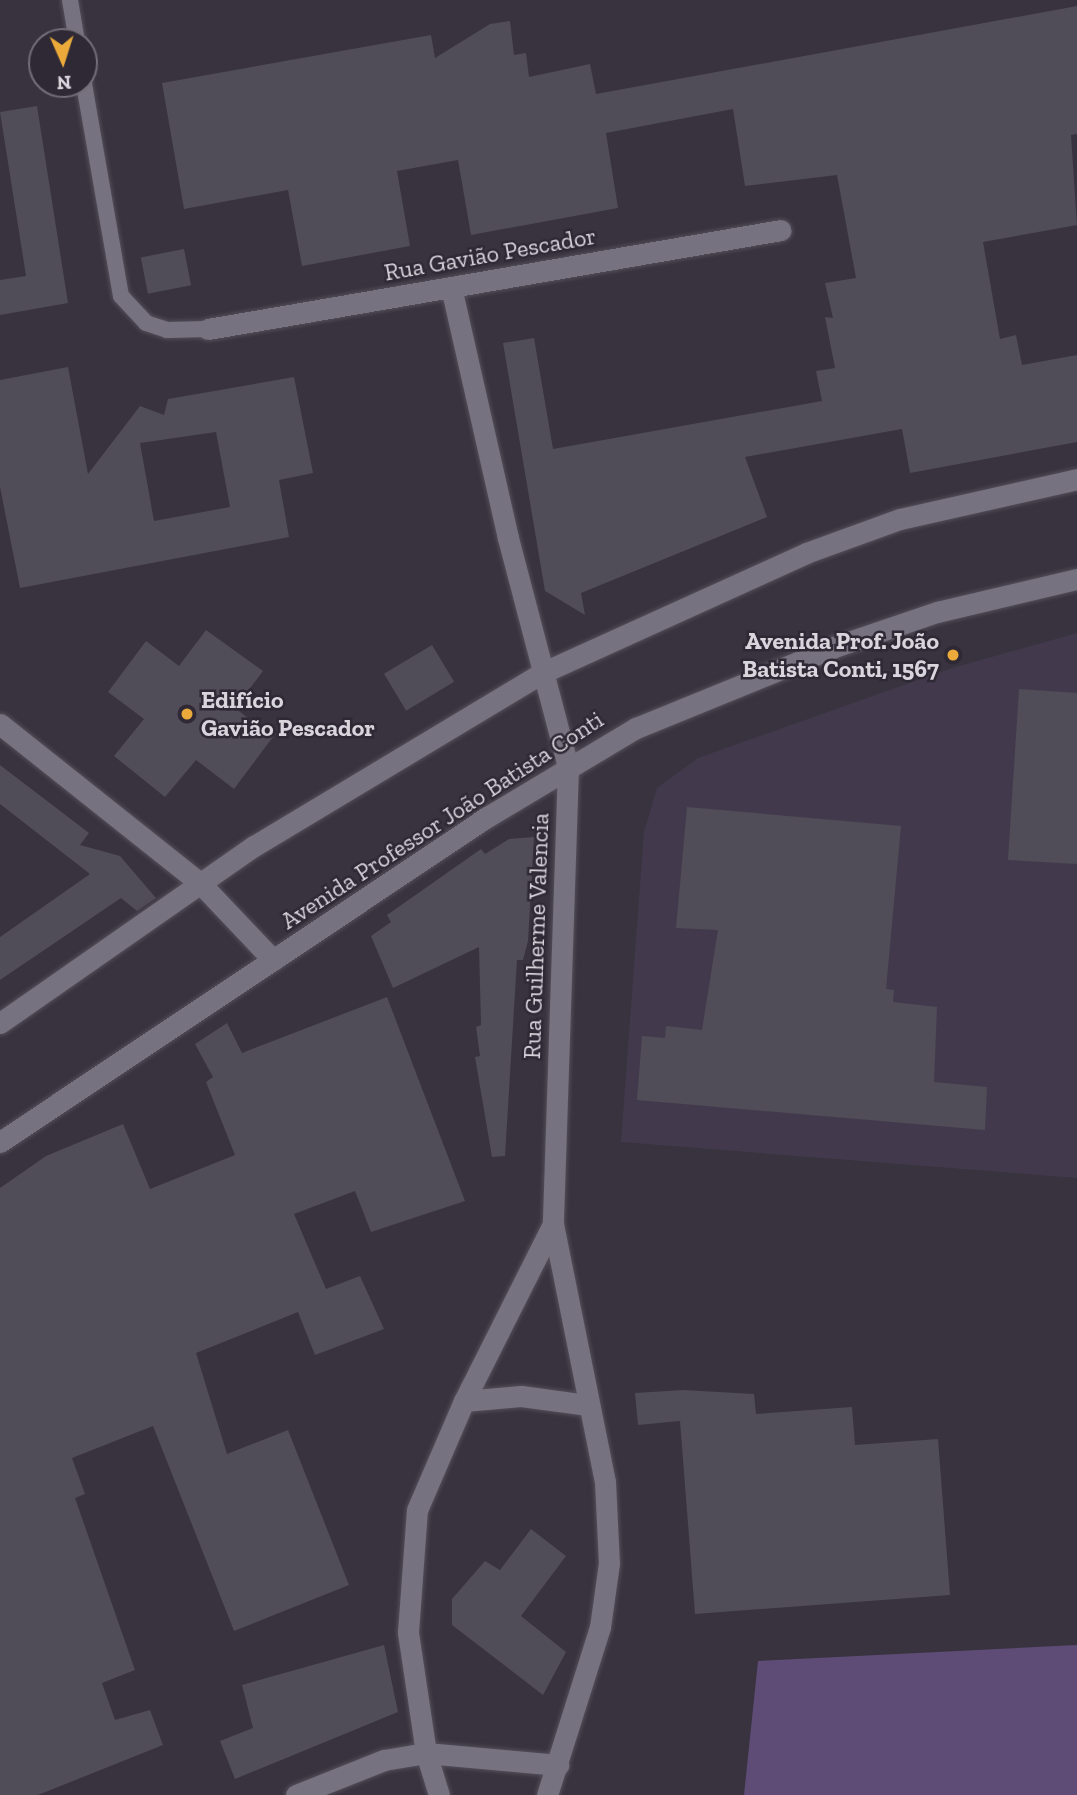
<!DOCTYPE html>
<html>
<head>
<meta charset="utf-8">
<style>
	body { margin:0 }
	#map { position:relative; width:1077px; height:1795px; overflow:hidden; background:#38333f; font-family:"Zilla Slab",serif }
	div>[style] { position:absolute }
	.built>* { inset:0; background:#423a4c }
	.green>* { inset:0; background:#5e4c76 }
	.building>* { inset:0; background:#504c58; transform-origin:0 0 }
	.roads { filter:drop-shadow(0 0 2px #534f59) drop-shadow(0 0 2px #534f59) }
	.service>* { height:16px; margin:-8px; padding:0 8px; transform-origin:8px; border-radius:8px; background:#777280 }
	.minor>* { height:21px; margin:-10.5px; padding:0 10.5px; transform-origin:10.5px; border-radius:10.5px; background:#777280 }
	.secondary>* { height:21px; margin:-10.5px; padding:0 10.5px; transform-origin:10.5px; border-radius:10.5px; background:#777280 }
	.dots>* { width:19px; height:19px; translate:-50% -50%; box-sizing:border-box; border:4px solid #2e2935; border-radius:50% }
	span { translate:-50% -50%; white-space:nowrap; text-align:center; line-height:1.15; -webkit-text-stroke:5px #2e2935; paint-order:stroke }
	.street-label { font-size:24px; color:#d8d5dd }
	.poi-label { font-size:24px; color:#d8d5dd; font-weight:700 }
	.right { translate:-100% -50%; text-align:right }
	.left { translate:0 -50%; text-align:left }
	.north { position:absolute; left:28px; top:28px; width:70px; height:70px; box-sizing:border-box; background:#2e2935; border:2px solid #726e78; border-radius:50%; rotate:177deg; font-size:19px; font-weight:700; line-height:28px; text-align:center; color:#d8d5dd }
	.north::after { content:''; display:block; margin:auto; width:24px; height:32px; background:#ebaa39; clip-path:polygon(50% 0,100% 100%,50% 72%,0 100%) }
</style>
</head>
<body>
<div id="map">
	<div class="built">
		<div style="clip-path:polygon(1077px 633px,1077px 1178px,621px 1142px,644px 832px,657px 788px,698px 758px,949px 669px)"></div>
	</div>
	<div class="green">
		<div style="clip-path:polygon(1077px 1645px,1077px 1795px,744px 1795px,758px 1661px)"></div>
	</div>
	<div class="building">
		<div style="clip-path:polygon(1077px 6px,1077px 134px,1071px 135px,1077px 225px,983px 242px,1000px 339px,1016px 335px,1022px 365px,1077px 355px,1077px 442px,910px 473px,902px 429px,745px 457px,767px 517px,581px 593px,585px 615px,545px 591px,503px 343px,534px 338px,553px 449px,822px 401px,816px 371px,835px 368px,825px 317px,833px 318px,825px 283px,856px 278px,837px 175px,745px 186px,733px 109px,606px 133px,618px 208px,471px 235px,458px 160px,397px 171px,410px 246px,302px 266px,288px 190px,184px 209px,162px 83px,431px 35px,435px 58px,490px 24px,510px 21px,514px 55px,526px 53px,529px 77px,590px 64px,596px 94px)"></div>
		<div style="clip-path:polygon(37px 106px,68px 303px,0 315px,0 280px,26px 276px,0 112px)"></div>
		<div style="left:184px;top:249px;width:37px;height:44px;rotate:79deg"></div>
		<div style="clip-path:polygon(evenodd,68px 367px,88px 474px,140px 406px,164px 415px,168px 399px,294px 377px,313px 473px,279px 480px,289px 537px,20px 588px,0 487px,0 380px,68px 367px,216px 432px,230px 507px,154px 521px,140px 443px,216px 432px)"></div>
		<div style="clip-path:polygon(206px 630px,263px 671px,235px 708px,273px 737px,234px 789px,196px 760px,165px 797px,114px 756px,144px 719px,108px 692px,146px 641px,179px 666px)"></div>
		<div style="left:432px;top:645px;width:43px;height:56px;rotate:59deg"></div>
		<div style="clip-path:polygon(1019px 689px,1077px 693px,1077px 864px,1008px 860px)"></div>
		<div style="clip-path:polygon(0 765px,89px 833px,80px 845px,120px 856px,156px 898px,137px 911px,121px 898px,0 980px,0 937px,90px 874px,0 804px)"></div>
		<div style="clip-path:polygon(687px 807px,901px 826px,886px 989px,894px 990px,893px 1002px,937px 1007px,934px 1082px,987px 1087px,985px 1130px,637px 1100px,642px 1036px,665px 1038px,666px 1026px,702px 1030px,718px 930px,676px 928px)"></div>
		<div style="clip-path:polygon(534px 837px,528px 941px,523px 960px,517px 960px,505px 1156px,492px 1157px,475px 1057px,480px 1056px,476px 1027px,481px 1025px,479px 947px,393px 988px,371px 936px,391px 922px,387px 915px,481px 849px,485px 854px,509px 839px)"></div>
		<div style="clip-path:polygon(387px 997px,465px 1201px,371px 1232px,355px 1191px,294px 1214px,326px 1289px,360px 1276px,384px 1329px,315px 1355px,298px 1312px,196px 1353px,227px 1454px,288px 1430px,349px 1585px,234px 1631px,153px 1426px,72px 1458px,85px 1494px,75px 1498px,135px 1670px,102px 1683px,115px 1720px,150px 1710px,163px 1745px,38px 1795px,0 1795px,0 1188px,46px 1156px,123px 1124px,150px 1189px,235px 1155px,206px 1082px,213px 1077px,195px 1044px,227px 1023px,242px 1053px)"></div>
		<div style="clip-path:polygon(683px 1390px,754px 1394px,756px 1414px,852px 1407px,855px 1445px,938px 1439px,950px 1595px,695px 1614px,680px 1421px,638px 1425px,635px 1393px)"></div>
		<div style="clip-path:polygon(531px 1529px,566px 1556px,521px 1616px,566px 1652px,543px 1695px,452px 1625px,452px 1599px,485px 1561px,500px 1570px)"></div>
		<div style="clip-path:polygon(384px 1645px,398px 1712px,235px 1779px,220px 1741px,253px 1728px,242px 1685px)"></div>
	</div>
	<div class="roads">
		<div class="service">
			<div style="left:70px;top:0;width:43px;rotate:80.5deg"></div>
			<div style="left:84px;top:84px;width:215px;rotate:80.1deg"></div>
			<div style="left:121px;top:296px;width:37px;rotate:47deg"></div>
			<div style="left:146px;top:323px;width:22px;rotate:18deg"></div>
			<div style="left:167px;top:330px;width:41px;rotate:-1.4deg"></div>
		</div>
		<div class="minor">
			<div style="left:451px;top:287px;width:257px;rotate:77.2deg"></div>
			<div style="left:508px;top:538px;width:237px;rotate:75.3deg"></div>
			<div style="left:568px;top:767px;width:457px;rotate:91.9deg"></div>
			<div style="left:553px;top:1224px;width:263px;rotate:78.6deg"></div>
			<div style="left:605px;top:1482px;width:81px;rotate:87.2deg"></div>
			<div style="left:609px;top:1563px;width:65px;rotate:98deg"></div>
			<div style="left:600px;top:1627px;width:176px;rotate:107.5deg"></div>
			<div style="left:208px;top:329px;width:581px;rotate:-9.8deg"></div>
			<div style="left:0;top:724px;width:257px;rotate:38.5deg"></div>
			<div style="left:201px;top:884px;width:105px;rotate:46.5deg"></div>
			<div style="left:464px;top:1401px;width:57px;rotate:-5deg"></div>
			<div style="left:521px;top:1396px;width:68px;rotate:7.7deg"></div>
			<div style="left:296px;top:1795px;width:95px;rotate:-21.7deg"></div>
			<div style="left:384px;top:1760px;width:43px;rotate:-9.5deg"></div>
			<div style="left:426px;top:1753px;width:133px;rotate:5.2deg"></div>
			<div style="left:439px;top:1795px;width:44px;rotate:-107.2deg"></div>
			<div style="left:426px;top:1753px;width:122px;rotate:-98.5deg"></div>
			<div style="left:408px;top:1632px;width:122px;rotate:-85.8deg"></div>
			<div style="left:417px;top:1510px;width:119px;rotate:-66.7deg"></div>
			<div style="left:464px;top:1401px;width:198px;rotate:-63.3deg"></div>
		</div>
		<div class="secondary">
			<div style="left:0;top:1023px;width:310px;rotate:-34.9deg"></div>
			<div style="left:254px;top:846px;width:338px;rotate:-31deg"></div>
			<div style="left:544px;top:672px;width:288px;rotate:-24.4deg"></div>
			<div style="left:806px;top:553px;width:100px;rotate:-19.9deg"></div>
			<div style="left:900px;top:519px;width:181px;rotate:-12.7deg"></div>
			<div style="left:0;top:1142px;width:585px;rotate:-33.72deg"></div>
			<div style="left:487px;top:817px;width:174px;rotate:-30.9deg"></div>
			<div style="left:636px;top:728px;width:214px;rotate:-22.2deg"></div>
			<div style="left:834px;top:647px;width:109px;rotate:-18.8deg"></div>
			<div style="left:937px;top:612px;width:144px;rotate:-13.3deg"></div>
		</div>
	</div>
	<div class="dots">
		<div style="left:953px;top:655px;background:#ebaa39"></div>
		<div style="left:187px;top:714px;background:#ebaa39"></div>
	</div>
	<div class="street-label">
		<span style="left:490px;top:254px;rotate:-10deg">Rua Gavião Pescador</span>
		<span style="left:442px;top:820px;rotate:-33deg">Avenida Professor João Batista Conti</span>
		<span style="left:536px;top:936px;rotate:-88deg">Rua Guilherme Valencia</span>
	</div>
	<div class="poi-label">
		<span class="right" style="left:939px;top:655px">Avenida Prof. João<br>Batista Conti, 1567</span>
		<span class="left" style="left:201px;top:714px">Edifício<br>Gavião Pescador</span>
	</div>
	<div class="north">N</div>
</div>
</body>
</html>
